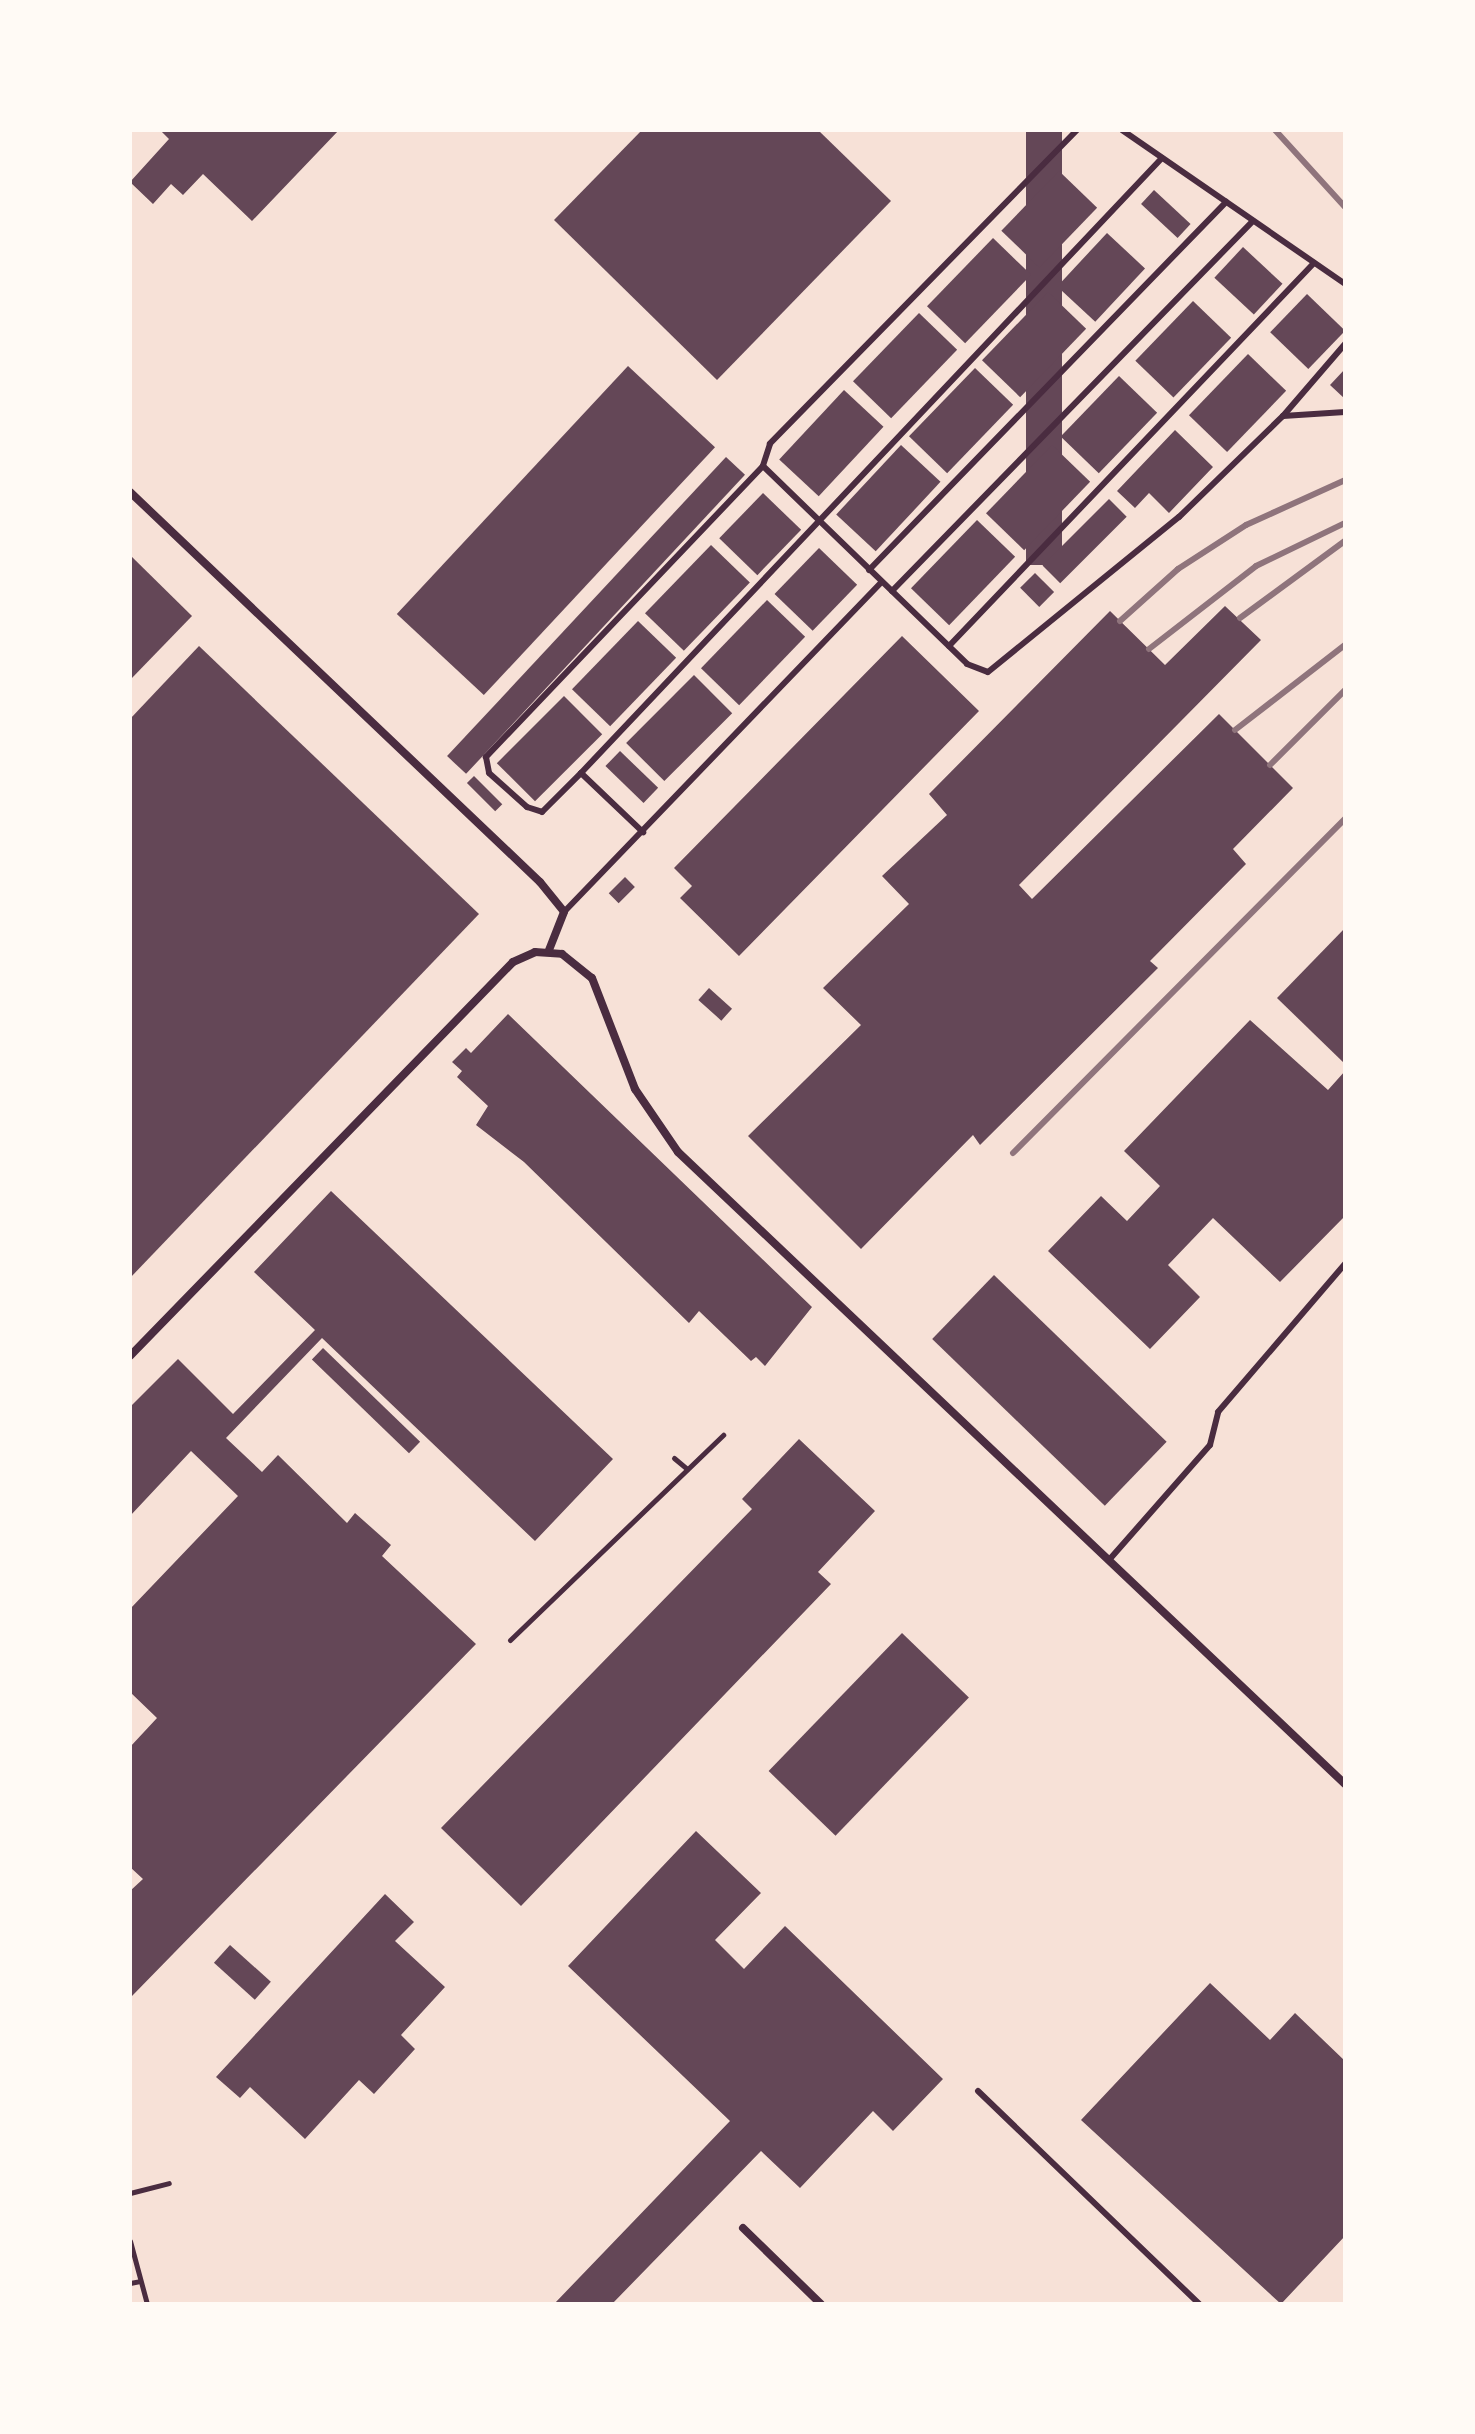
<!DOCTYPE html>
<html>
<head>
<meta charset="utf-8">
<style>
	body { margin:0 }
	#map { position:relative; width:1475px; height:2434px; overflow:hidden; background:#f7e1d7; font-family:"Noto Sans",sans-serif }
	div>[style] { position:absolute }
	.building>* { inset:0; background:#644757; transform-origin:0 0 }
	.path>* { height:5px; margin:-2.5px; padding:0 2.5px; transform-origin:2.5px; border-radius:2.5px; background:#4a2c40 }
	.service>* { height:6px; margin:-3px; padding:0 3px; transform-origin:3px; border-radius:3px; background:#4a2c40 }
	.minor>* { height:8px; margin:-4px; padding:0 4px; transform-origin:4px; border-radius:4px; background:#4a2c40 }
	.rail>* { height:6px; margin:-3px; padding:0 3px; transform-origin:3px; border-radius:3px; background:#8f747c }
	span { translate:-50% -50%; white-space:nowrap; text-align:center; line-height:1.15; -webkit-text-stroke:8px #fffaf5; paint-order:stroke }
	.frame { position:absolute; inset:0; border:132px solid #fffaf5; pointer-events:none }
</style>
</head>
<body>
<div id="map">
	<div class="building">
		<div style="clip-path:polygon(160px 130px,339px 130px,252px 221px,203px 174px,183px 195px,171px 184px,153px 204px,130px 182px,169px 139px)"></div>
		<div style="clip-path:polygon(642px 130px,818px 130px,891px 201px,717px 380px,554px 220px)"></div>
		<div style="left:1026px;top:130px;width:36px;height:435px"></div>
		<div style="left:1059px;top:171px;width:53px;height:83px;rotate:44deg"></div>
		<div style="left:1154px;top:190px;width:50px;height:19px;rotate:43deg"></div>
		<div style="left:1107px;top:233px;width:52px;height:73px;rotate:43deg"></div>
		<div style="left:993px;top:238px;width:53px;height:95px;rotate:44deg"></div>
		<div style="left:1243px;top:247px;width:54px;height:42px;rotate:43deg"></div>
		<div style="left:1048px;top:292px;width:53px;height:95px;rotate:44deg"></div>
		<div style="left:1307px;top:294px;width:53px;height:53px;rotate:44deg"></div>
		<div style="left:1193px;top:301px;width:53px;height:83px;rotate:44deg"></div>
		<div style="left:919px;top:313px;width:53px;height:95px;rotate:44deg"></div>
		<div style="left:1248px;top:354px;width:53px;height:85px;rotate:44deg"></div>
		<div style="left:628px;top:366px;width:119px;height:339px;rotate:43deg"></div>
		<div style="left:975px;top:368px;width:53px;height:95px;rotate:44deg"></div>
		<div style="clip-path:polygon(1345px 369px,1345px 399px,1330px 385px)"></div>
		<div style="left:1119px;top:376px;width:53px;height:84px;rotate:44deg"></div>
		<div style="left:844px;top:390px;width:54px;height:95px;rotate:43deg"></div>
		<div style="clip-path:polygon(1175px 430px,1213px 467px,1169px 513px,1149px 493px,1135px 508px,1117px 491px)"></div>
		<div style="left:901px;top:445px;width:54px;height:95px;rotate:43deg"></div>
		<div style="left:1052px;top:445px;width:53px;height:95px;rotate:44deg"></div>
		<div style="left:726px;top:457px;width:26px;height:409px;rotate:43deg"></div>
		<div style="left:763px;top:493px;width:53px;height:63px;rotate:44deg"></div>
		<div style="left:1109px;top:499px;width:25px;height:94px;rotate:45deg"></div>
		<div style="left:977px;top:520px;width:53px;height:95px;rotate:44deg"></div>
		<div style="left:711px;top:545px;width:54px;height:95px;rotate:44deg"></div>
		<div style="left:819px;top:548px;width:53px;height:64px;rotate:44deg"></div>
		<div style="clip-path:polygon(130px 555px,192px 616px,130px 680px)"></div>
		<div style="left:1035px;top:573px;width:27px;height:21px;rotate:45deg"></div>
		<div style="left:767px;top:600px;width:53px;height:95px;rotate:44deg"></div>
		<div style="clip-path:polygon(1225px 606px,1261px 640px,1019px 885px,1032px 899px,1219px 714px,1293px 788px,1233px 849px,1246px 864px,1150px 961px,1158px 968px,980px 1145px,973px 1135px,861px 1249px,748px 1136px,861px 1025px,823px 988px,909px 904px,882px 876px,947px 815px,929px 794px,1110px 611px,1165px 665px)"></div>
		<div style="left:638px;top:621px;width:53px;height:95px;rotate:44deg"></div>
		<div style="clip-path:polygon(902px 636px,979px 711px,739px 956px,680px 898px,692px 886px,674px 868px)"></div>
		<div style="clip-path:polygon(199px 646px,479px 914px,130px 1278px,130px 719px)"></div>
		<div style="left:694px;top:675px;width:54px;height:96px;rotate:45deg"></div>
		<div style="left:564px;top:696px;width:54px;height:95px;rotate:45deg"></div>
		<div style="left:620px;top:751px;width:53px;height:21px;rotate:44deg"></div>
		<div style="left:474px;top:776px;width:40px;height:10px;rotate:45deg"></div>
		<div style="left:625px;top:877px;width:14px;height:23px;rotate:45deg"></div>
		<div style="clip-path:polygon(1345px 928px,1345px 1064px,1277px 998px)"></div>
		<div style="left:709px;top:988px;width:31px;height:16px;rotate:42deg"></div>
		<div style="clip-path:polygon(508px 1014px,812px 1307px,765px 1366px,756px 1357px,751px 1361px,699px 1311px,689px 1323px,524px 1162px,476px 1125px,488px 1106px,457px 1077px,462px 1071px,452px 1062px,466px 1048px,471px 1053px)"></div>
		<div style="clip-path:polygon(1250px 1020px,1328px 1090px,1345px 1071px,1345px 1216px,1280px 1282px,1213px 1218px,1168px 1265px,1200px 1297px,1150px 1349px,1048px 1251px,1101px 1196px,1127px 1221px,1160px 1186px,1124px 1151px)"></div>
		<div style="clip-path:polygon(331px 1191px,613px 1459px,535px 1541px,322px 1338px,226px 1438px,262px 1472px,278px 1455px,347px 1523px,355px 1513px,391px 1545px,382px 1556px,476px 1644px,132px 1996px,130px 1891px,143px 1879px,130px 1867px,130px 1747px,157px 1718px,130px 1692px,130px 1609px,238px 1496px,191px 1451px,130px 1516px,130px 1407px,178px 1359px,233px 1414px,315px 1330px,254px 1272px)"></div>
		<div style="left:994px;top:1275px;width:240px;height:89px;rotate:44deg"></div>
		<div style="left:323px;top:1348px;width:135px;height:16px;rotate:44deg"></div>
		<div style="clip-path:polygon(799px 1439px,875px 1511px,818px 1572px,831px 1584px,521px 1906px,441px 1828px,752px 1509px,742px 1499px)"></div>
		<div style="left:902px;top:1633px;width:93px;height:192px;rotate:44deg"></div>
		<div style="clip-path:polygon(696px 1831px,761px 1893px,715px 1940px,744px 1969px,785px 1926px,943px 2079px,893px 2131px,873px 2111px,800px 2188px,761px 2151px,612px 2304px,554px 2304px,730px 2121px,568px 1966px)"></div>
		<div style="clip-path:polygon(385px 1894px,414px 1922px,395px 1941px,445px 1987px,401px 2035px,415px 2049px,374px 2094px,359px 2080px,305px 2139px,250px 2087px,240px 2098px,216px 2077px)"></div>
		<div style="left:230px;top:1945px;width:55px;height:24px;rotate:42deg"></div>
		<div style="clip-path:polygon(1210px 1983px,1270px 2040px,1295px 2013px,1345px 2061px,1345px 2236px,1281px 2304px,1081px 2120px)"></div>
	</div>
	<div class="path">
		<div style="left:674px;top:1458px;width:17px;rotate:40deg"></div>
		<div style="left:510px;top:1640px;width:296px;rotate:-43.9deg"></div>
		<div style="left:130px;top:2193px;width:40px;rotate:-14.4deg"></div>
		<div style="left:130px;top:2241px;width:65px;rotate:74.9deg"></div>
		<div style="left:130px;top:2283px;width:10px;rotate:-11deg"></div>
	</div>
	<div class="service">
		<div style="left:1077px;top:130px;width:439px;rotate:134.4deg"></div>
		<div style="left:770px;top:444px;width:23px;rotate:108deg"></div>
		<div style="left:763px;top:466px;width:402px;rotate:133.6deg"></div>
		<div style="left:486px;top:757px;width:16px;rotate:79deg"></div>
		<div style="left:489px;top:773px;width:51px;rotate:41.8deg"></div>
		<div style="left:527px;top:807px;width:16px;rotate:18deg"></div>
		<div style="left:542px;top:812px;width:55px;rotate:-45deg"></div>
		<div style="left:581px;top:773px;width:846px;rotate:-46.63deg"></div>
		<div style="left:1122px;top:130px;width:271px;rotate:34.6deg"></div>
		<div style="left:1283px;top:416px;width:95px;rotate:-49.3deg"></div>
		<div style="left:763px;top:466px;width:284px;rotate:44.1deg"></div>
		<div style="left:967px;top:664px;width:22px;rotate:21deg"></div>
		<div style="left:988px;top:672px;width:246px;rotate:-39.1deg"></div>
		<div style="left:1179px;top:517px;width:145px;rotate:-44.2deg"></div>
		<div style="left:1283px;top:416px;width:62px;rotate:-3.7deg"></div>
		<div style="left:869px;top:570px;width:513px;rotate:-45.87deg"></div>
		<div style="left:892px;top:591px;width:517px;rotate:-45.71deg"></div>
		<div style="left:949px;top:646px;width:529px;rotate:-46.38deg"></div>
		<div style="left:581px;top:773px;width:86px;rotate:43.6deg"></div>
		<div style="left:564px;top:912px;width:458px;rotate:-46.1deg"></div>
		<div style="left:1109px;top:1560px;width:153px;rotate:-48.7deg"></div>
		<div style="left:1210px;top:1445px;width:34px;rotate:-76deg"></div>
		<div style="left:1218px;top:1412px;width:195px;rotate:-49.4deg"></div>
		<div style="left:978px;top:2091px;width:307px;rotate:43.9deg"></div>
	</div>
	<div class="minor">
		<div style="left:130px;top:492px;width:566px;rotate:43.57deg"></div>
		<div style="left:540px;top:882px;width:38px;rotate:51deg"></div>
		<div style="left:564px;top:912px;width:41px;rotate:111.5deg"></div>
		<div style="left:130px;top:1356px;width:549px;rotate:-45.81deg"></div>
		<div style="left:513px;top:962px;width:24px;rotate:-24deg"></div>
		<div style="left:535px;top:952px;width:27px;rotate:4deg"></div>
		<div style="left:562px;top:954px;width:38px;rotate:39deg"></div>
		<div style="left:592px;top:978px;width:119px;rotate:68.8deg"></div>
		<div style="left:635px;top:1089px;width:76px;rotate:55.7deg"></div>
		<div style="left:678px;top:1152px;width:919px;rotate:43.46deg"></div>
		<div style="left:743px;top:2228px;width:109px;rotate:44.3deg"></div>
	</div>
	<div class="rail">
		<div style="left:1275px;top:130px;width:104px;rotate:47.7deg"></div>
		<div style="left:1240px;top:618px;width:130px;rotate:-36.3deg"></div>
		<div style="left:1120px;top:621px;width:78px;rotate:-41.9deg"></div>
		<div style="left:1178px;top:569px;width:81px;rotate:-32.9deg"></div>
		<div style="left:1246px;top:525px;width:109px;rotate:-24.4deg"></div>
		<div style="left:1149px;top:649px;width:135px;rotate:-37.8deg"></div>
		<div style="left:1256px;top:566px;width:99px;rotate:-25.8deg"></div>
		<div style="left:1235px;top:730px;width:139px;rotate:-37.7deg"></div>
		<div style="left:1270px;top:765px;width:106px;rotate:-45deg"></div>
		<div style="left:1013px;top:1153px;width:471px;rotate:-45.2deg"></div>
	</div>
	<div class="frame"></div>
</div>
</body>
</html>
